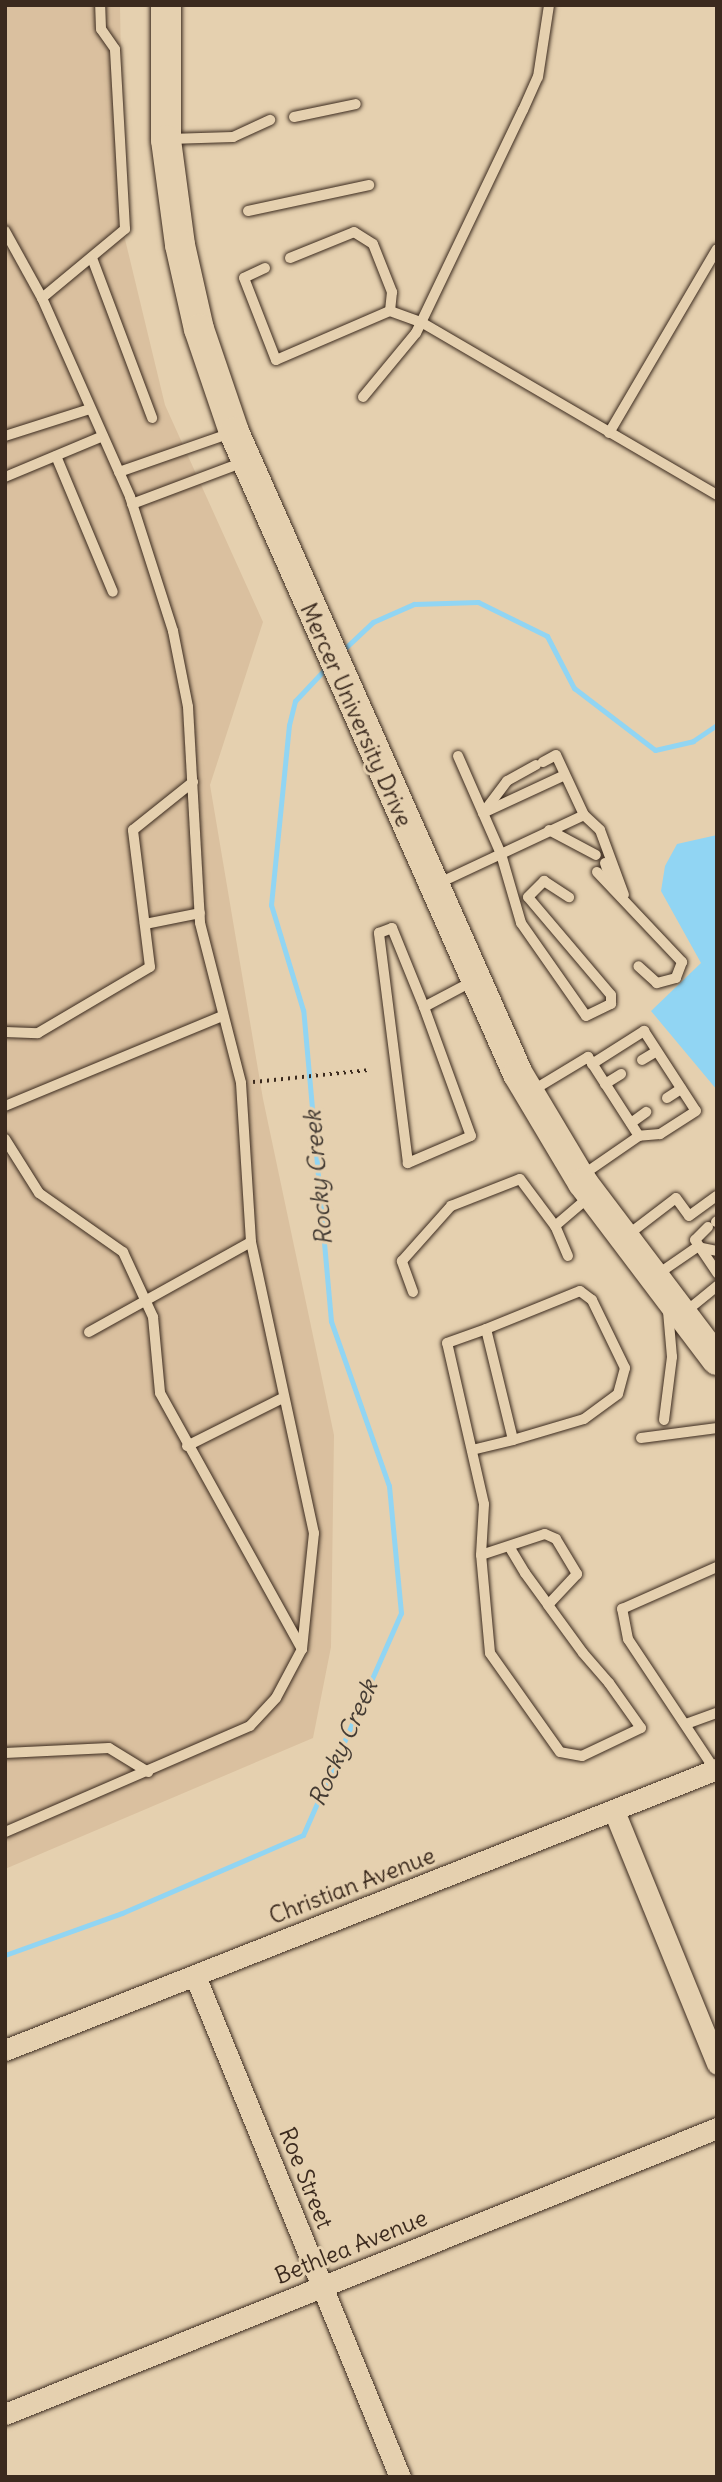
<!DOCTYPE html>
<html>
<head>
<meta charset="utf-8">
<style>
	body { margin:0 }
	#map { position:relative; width:722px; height:2482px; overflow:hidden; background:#e5d0af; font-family:Delius,sans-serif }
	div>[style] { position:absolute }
	.built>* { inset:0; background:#dac09f }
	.water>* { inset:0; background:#91d5f3 }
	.stream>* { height:5px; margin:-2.5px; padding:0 2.5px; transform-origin:2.5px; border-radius:2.5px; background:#91d5f3 }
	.path>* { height:3.5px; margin-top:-1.75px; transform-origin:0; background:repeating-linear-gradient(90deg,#3b2a1e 0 2px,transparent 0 7px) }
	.roads { filter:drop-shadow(0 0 2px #3b2a1e) drop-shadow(0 0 2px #3b2a1e) }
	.lane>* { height:10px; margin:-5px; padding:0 5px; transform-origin:5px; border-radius:5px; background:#e5d0af }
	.street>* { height:21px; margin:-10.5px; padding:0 10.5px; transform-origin:10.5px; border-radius:10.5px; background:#e5d0af }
	.secondary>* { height:30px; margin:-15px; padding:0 15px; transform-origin:15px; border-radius:15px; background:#e5d0af }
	span { translate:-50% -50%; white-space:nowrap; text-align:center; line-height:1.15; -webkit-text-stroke:6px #e5d0af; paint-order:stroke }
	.street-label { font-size:23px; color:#3b2a1e }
	.water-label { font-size:24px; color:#443b33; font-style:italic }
	.frame { position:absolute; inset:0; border:7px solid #3b2a1e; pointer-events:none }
</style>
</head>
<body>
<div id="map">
	<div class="built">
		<div style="clip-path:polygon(5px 5px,120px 5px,124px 235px,165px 405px,263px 622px,210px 785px,263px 1099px,334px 1435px,331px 1647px,313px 1738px,5px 1869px)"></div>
	</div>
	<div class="water">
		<div style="clip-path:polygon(717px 835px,717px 1090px,651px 1011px,701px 963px,661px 891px,665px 866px,677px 844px)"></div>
	</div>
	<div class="stream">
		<div style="left:341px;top:652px;width:44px;rotate:-43.2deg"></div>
		<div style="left:373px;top:622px;width:45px;rotate:-23.7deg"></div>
		<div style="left:414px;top:604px;width:64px;rotate:-1.8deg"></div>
		<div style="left:478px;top:602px;width:77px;rotate:26.2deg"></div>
		<div style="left:547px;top:636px;width:59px;rotate:62.6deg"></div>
		<div style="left:574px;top:688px;width:102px;rotate:37.4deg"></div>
		<div style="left:655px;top:750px;width:39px;rotate:-13deg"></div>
		<div style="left:693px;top:741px;width:29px;rotate:-34deg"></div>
		<div style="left:5px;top:1955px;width:124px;rotate:-19.7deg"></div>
		<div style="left:122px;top:1913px;width:197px;rotate:-23.3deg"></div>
		<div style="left:303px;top:1835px;width:243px;rotate:-66.2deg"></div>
		<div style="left:401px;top:1613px;width:128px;rotate:-95.4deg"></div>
		<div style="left:389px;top:1486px;width:175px;rotate:-109.4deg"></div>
		<div style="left:331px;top:1321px;width:312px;rotate:-95.1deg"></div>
		<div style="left:303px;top:1010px;width:110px;rotate:-106.9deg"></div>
		<div style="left:271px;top:905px;width:181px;rotate:-84.3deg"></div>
		<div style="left:289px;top:725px;width:25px;rotate:-76deg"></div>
		<div style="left:295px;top:701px;width:47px;rotate:-46.7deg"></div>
	</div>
	<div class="path">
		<div style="left:253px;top:1082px;width:118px;rotate:-5.9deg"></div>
	</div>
	<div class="roads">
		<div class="lane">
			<div style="left:294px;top:117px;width:63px;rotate:-11.8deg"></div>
			<div style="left:169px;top:139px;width:64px;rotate:-1.8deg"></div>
			<div style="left:233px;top:137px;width:41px;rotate:-24.7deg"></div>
			<div style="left:248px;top:211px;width:124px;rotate:-12.1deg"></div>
			<div style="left:5px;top:231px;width:77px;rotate:61.1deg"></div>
			<div style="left:42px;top:298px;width:218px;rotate:66.1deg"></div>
			<div style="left:130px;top:497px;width:141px;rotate:72.2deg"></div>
			<div style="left:173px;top:631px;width:77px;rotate:78.8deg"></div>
			<div style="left:188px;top:707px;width:216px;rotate:86.8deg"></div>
			<div style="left:200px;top:923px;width:165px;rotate:75.6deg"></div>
			<div style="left:241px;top:1083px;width:159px;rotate:86.4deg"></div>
			<div style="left:251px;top:1242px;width:298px;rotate:77.8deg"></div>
			<div style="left:314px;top:1533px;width:117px;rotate:95.9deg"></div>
			<div style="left:302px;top:1649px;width:55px;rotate:118deg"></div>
			<div style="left:276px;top:1698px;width:38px;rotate:133deg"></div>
			<div style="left:250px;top:1726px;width:267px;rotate:156.6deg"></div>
			<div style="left:92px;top:258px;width:171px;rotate:69.4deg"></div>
			<div style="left:290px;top:258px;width:69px;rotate:-22.1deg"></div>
			<div style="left:354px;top:232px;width:22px;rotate:32deg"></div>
			<div style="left:373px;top:244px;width:52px;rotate:68.4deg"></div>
			<div style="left:392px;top:292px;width:19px;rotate:96deg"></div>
			<div style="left:265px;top:268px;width:23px;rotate:155deg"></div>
			<div style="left:244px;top:278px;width:88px;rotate:68.7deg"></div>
			<div style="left:276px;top:360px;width:124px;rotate:-23.3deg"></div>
			<div style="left:390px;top:311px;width:33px;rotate:20deg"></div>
			<div style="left:421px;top:322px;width:343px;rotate:30.3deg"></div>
			<div style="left:42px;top:298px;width:108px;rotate:-39.7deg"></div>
			<div style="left:125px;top:229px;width:180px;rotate:-93.2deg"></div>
			<div style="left:115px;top:49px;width:24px;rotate:-125deg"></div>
			<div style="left:101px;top:29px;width:24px;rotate:-92deg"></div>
			<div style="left:363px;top:397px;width:83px;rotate:-50.4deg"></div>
			<div style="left:416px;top:333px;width:247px;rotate:-64.4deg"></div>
			<div style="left:523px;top:110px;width:36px;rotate:-66deg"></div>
			<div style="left:538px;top:77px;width:73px;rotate:-81.3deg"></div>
			<div style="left:609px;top:433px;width:213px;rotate:-59.6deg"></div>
			<div style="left:5px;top:436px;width:89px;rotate:-17.6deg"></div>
			<div style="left:56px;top:456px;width:147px;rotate:67.3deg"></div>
			<div style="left:119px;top:472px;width:119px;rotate:-19.2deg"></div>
			<div style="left:5px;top:477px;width:106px;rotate:-22.7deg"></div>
			<div style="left:132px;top:504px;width:120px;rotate:-20.6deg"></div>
			<div style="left:458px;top:756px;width:107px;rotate:66.3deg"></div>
			<div style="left:501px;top:854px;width:72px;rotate:73.8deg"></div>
			<div style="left:521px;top:923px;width:113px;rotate:55deg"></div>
			<div style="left:586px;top:1016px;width:28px;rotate:-26deg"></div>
			<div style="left:611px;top:1004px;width:9px;rotate:-90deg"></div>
			<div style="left:611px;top:995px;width:128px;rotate:-130.3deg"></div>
			<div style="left:528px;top:897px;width:23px;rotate:-45deg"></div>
			<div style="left:544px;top:881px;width:30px;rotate:33deg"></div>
			<div style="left:483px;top:813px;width:90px;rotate:-24.9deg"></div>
			<div style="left:483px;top:813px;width:40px;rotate:-53deg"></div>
			<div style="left:507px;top:781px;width:33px;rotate:-29deg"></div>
			<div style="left:584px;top:815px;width:22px;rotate:43deg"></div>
			<div style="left:600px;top:830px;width:69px;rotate:69.7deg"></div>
			<div style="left:549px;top:830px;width:53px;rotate:28deg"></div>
			<div style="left:605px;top:863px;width:19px;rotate:72deg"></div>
			<div style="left:597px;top:872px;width:124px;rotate:46.6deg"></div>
			<div style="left:682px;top:962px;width:17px;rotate:111deg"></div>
			<div style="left:676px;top:978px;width:20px;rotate:165deg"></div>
			<div style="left:657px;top:983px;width:25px;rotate:-138deg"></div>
			<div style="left:437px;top:884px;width:162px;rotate:-25.1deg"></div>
			<div style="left:584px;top:815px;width:66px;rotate:-115deg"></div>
			<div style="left:556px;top:755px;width:15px;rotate:152deg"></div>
			<div style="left:145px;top:924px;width:56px;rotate:-11.3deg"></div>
			<div style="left:424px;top:1007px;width:137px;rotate:70deg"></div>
			<div style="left:471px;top:1136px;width:69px;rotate:156.8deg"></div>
			<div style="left:408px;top:1163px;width:232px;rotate:-97.2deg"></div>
			<div style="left:379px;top:933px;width:14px;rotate:-21deg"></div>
			<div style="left:392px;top:928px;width:85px;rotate:67.9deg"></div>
			<div style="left:424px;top:1007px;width:58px;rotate:-27.9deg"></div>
			<div style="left:5px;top:1032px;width:33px;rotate:2deg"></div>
			<div style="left:38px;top:1033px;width:130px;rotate:-30.5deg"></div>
			<div style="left:150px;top:967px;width:138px;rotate:-97.1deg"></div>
			<div style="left:133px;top:830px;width:77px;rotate:-38.7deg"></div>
			<div style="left:642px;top:1060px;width:17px;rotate:-31deg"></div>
			<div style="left:592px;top:1064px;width:62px;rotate:-32.4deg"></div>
			<div style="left:644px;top:1031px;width:95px;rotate:57deg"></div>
			<div style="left:696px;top:1111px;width:43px;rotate:147.4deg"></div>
			<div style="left:660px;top:1134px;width:21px;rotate:175deg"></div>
			<div style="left:605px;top:1084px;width:19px;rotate:-32deg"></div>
			<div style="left:530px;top:1092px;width:68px;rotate:-31.1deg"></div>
			<div style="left:588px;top:1057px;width:94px;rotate:57.2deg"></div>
			<div style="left:639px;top:1136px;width:70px;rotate:145.4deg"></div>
			<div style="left:667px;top:1098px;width:17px;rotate:-33deg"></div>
			<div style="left:5px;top:1106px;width:233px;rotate:-22.5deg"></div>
			<div style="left:631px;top:1123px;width:19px;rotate:-36deg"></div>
			<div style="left:5px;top:1139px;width:64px;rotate:57.8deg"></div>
			<div style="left:39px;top:1193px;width:103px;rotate:35.1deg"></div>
			<div style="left:123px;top:1252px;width:72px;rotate:65.2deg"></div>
			<div style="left:153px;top:1317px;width:76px;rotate:84.7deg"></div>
			<div style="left:160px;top:1393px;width:293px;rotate:61deg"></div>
			<div style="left:716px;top:1222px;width:1px;rotate:-45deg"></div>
			<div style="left:708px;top:1227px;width:18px;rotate:135deg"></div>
			<div style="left:695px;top:1240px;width:40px;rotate:56deg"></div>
			<div style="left:625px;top:1237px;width:64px;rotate:-37.4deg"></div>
			<div style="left:676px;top:1198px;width:22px;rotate:54deg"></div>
			<div style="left:689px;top:1216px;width:34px;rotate:-36deg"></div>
			<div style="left:568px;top:1256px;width:33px;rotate:-113deg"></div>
			<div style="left:555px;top:1226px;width:45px;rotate:-40.5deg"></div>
			<div style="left:655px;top:1276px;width:51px;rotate:-34.6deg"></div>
			<div style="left:697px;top:1247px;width:20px;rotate:11deg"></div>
			<div style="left:413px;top:1292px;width:33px;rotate:-110deg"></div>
			<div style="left:402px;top:1261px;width:74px;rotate:-48.3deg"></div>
			<div style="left:451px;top:1206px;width:74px;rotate:-21.4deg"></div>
			<div style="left:520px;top:1179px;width:59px;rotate:53.3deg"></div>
			<div style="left:684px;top:1313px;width:43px;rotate:-39.3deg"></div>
			<div style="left:89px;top:1332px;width:185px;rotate:-29.1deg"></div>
			<div style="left:664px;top:1420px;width:64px;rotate:-82.8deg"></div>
			<div style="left:672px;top:1357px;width:46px;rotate:-95deg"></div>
			<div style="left:641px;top:1438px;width:77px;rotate:-7.5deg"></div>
			<div style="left:187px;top:1446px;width:107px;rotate:-26.6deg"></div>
			<div style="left:472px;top:1450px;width:42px;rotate:-13.7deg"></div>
			<div style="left:510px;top:1548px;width:29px;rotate:59deg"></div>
			<div style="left:525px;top:1573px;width:39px;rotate:54deg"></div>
			<div style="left:548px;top:1605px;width:59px;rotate:53.9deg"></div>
			<div style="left:583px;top:1653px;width:40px;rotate:49deg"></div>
			<div style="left:609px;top:1683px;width:55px;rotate:54.6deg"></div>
			<div style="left:641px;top:1728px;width:65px;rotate:154.6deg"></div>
			<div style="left:582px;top:1756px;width:22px;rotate:-170deg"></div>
			<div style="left:560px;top:1752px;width:121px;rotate:-125.3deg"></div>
			<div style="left:490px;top:1653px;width:98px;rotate:-95.2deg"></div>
			<div style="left:481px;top:1555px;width:67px;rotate:-18.2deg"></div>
			<div style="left:545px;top:1534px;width:12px;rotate:24deg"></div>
			<div style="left:556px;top:1539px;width:41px;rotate:59deg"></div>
			<div style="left:577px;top:1574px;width:42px;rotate:133.1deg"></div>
			<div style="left:481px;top:1555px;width:51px;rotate:-86.6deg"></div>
			<div style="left:484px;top:1504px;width:165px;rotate:-102.9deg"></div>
			<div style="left:447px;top:1343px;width:41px;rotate:-19.7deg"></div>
			<div style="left:486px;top:1329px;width:114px;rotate:76.3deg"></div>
			<div style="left:513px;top:1440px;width:74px;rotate:-16.5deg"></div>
			<div style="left:584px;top:1419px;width:42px;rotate:-36.3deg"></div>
			<div style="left:618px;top:1394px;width:27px;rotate:-75deg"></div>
			<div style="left:625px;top:1368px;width:76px;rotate:-115.9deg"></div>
			<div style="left:592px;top:1300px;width:15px;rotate:-143deg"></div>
			<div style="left:580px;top:1291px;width:101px;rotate:158deg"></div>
			<div style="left:686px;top:1724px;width:33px;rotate:-20deg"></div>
			<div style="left:5px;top:1753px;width:104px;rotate:-2.8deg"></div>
			<div style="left:109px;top:1748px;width:46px;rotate:31.6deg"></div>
			<div style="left:715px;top:1770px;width:157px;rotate:-123.6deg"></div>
			<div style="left:628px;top:1639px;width:31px;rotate:-101deg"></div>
			<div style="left:622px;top:1609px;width:104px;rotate:-23.9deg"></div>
		</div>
		<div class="street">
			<div style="left:614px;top:1811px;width:273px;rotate:67.8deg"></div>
			<div style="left:195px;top:1976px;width:541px;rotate:67.75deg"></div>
			<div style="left:5px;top:2050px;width:765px;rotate:-21.54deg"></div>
			<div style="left:5px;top:2414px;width:767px;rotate:-21.88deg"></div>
		</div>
		<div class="secondary">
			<div style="left:166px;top:5px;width:135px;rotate:90deg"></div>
			<div style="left:166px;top:140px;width:106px;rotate:82.4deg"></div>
			<div style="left:180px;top:245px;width:86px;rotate:77.3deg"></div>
			<div style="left:199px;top:329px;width:109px;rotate:71.2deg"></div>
			<div style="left:234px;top:432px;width:702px;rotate:66.14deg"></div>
			<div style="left:518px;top:1074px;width:127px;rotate:59.2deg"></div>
			<div style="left:583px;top:1183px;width:222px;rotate:52.9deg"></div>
		</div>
	</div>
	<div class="street-label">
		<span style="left:356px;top:715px;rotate:66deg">Mercer University Drive</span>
		<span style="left:352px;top:1886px;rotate:-21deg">Christian Avenue</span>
		<span style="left:306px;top:2178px;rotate:68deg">Roe Street</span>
		<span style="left:351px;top:2247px;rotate:-22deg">Bethlea Avenue</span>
	</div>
	<div class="water-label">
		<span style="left:318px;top:1178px;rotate:-95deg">Rocky Creek</span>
		<span style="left:343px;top:1743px;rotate:-66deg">Rocky Creek</span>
	</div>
	<div class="frame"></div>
</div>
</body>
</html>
